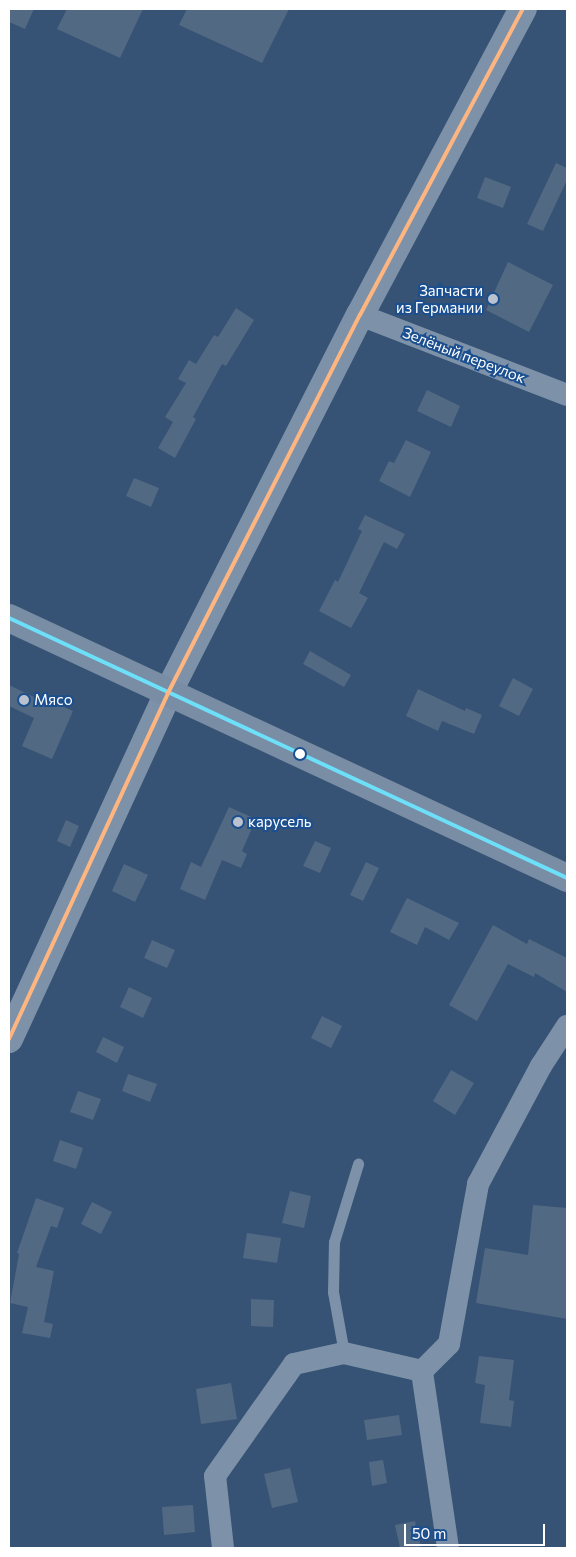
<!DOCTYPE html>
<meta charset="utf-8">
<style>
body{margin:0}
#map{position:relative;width:576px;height:1557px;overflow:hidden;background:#365274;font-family:Commissioner,sans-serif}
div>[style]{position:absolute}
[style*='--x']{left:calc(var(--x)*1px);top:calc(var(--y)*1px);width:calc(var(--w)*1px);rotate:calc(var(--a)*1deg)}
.building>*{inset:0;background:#526984}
.service>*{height:11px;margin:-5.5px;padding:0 5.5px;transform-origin:5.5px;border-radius:5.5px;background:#7d92a8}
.minor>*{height:22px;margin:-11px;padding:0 11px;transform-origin:11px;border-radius:11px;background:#7d92a8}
.tertiary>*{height:28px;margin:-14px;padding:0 14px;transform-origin:14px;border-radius:14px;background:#7d92a8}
.secondary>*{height:28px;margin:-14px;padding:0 14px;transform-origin:14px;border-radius:14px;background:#798da4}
.bus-1>*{height:4px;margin:-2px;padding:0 2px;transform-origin:2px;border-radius:2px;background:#6ddff8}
.bus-2>*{height:4px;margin:-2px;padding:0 2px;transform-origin:2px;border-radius:2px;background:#ffb580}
.dots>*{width:14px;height:14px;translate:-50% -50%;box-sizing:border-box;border:2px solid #1b4f8f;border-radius:50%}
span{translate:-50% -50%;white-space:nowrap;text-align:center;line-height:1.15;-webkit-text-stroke:4px #1b4f8f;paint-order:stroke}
.poi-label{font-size:15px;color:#fff}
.right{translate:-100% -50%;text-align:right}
.left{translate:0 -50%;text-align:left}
.street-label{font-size:15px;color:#fff}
.frame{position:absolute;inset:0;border:10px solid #fff;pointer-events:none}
.scale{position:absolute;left:404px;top:1524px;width:141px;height:22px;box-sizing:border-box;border:2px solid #fff;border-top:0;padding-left:6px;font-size:15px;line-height:18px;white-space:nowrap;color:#fff;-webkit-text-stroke:4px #1b4f8f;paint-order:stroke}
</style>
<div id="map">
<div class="building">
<div style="clip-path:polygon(9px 9px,34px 9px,25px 29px,9px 22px)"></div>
<div style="clip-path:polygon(67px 9px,143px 9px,120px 58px,57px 29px)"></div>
<div style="clip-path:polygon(187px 9px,289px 9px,262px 63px,179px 25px)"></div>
<div style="clip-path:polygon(556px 163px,567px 168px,567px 180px,543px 231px,527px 224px)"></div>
<div style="clip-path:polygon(485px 177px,511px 187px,503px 208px,477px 198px)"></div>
<div style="clip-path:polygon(508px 262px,553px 285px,529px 332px,486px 310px)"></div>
<div style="clip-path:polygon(236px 308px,254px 320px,226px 366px,222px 364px,193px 417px,196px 419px,175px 458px,158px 448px,173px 422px,165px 417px,186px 383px,178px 379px,189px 360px,196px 364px,214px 335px,218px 337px)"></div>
<div style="clip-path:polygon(427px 390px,460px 406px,451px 427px,417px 411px)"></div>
<div style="clip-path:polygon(406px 440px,431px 452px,410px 497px,379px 481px,389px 461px,394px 463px)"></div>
<div style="clip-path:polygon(134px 478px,159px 488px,151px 507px,126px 496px)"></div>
<div style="clip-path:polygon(365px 515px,405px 534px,397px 549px,384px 542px,359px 593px,368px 598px,351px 628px,319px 611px,335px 580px,338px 582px,362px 531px,358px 529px)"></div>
<div style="clip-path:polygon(310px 651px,351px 675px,344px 687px,303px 664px)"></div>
<div style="clip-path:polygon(513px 678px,533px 689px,519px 716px,499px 706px)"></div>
<div style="clip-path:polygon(9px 685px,42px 701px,43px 698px,73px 711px,52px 759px,22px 746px,34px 718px,9px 706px)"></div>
<div style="clip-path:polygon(418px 689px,465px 711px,466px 708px,482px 715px,474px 734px,442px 721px,438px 731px,406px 716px)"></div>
<div style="clip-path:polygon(229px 807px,256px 819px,242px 851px,247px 854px,241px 868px,222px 860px,205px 900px,180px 889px,191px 862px,201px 867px)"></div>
<div style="clip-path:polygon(66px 820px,79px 826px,70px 847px,57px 841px)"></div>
<div style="clip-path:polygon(315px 841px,331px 848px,320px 873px,303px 866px)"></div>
<div style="clip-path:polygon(366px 862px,379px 868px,363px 901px,350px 895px)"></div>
<div style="clip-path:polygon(124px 864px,148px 875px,135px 902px,112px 891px)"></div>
<div style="clip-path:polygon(407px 898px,459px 923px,449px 940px,425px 927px,417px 945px,390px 932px)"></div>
<div style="clip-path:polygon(493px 925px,527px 944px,529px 939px,567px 958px,567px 992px,535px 973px,534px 977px,508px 964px,477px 1021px,449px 1005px)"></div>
<div style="clip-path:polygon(152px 940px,175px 950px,167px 968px,144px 958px)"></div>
<div style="clip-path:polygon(129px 987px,152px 998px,143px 1018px,120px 1007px)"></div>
<div style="clip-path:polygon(322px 1016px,342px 1026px,331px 1048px,311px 1038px)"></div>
<div style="clip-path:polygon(103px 1037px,124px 1047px,117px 1063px,96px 1052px)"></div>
<div style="clip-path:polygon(451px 1070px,474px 1083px,455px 1115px,433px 1101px)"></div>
<div style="clip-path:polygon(128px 1074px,157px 1084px,150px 1102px,122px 1091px)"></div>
<div style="clip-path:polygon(78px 1091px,101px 1099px,93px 1120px,70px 1112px)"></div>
<div style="clip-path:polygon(60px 1140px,83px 1148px,76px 1169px,53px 1161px)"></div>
<div style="clip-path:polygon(290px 1191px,311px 1196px,304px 1228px,282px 1223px)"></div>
<div style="clip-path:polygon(36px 1198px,64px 1208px,57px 1228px,51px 1226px,36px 1267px,54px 1271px,44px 1322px,53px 1324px,50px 1338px,22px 1333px,28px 1307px,10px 1303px,19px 1254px,17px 1253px)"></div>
<div style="clip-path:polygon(92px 1202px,112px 1212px,101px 1234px,81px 1224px)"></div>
<div style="clip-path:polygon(533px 1205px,567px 1208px,567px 1319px,476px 1303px,485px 1248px,528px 1255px)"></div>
<div style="clip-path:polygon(247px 1233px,281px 1238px,277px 1263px,243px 1258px)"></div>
<div style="clip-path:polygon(251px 1299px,274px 1300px,273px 1327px,251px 1326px)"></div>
<div style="clip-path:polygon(479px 1356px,514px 1360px,509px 1400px,514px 1401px,511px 1427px,480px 1423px,485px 1385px,475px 1383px)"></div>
<div style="clip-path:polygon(231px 1383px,237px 1419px,201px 1424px,196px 1389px)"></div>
<div style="clip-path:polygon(399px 1415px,402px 1435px,367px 1440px,364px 1420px)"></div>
<div style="clip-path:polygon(383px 1460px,387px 1483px,372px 1486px,369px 1462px)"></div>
<div style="clip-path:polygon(290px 1468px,298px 1502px,272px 1508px,264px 1474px)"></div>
<div style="clip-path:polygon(193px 1505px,195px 1532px,164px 1535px,162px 1507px)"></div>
<div style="clip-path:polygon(415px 1521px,421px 1548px,400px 1548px,395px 1525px)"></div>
</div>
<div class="service">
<div style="--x:344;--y:1353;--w:62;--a:-100.2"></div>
<div style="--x:333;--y:1292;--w:50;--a:-88.9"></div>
<div style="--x:334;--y:1242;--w:82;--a:-72.9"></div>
</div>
<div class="minor">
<div style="--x:360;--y:315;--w:222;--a:21.1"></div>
<div style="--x:223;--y:1548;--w:72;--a:-96.3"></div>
<div style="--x:215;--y:1476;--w:137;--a:-54.8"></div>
<div style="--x:294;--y:1364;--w:51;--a:-12.4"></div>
<div style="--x:344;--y:1353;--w:80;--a:13"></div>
<div style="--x:448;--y:1548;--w:179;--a:-98.4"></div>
<div style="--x:422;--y:1371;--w:38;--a:-45"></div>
<div style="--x:449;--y:1344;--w:163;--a:-79.7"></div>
<div style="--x:478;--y:1184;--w:134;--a:-61.9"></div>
<div style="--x:541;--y:1066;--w:48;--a:-57"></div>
</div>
<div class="tertiary">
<div style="--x:9;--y:1039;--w:381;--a:-65.3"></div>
<div style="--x:168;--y:693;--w:424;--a:-63.1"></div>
<div style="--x:360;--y:315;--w:347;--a:-62"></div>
</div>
<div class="secondary">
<div style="--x:9;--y:618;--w:616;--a:24.98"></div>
</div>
<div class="bus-1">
<div style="--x:9;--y:618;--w:616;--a:24.98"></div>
</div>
<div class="bus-2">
<div style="--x:9;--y:1039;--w:381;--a:-65.3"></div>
<div style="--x:168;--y:693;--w:424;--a:-63.1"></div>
<div style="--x:360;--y:315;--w:347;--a:-62"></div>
</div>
<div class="dots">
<div style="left:493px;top:299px;background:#b9c2ce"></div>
<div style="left:24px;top:700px;background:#b9c2ce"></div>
<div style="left:300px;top:754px;background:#fff"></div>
<div style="left:238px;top:822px;background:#b9c2ce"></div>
</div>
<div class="poi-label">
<span class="right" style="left:483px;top:299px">Запчасти<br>из Германии</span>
<span class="left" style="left:34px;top:700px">Мясо</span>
<span class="left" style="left:248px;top:822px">карусель</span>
</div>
<div class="street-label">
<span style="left:464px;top:355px;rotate:21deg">Зелёный переулок</span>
</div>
<div class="frame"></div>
<div class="scale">50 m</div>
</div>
